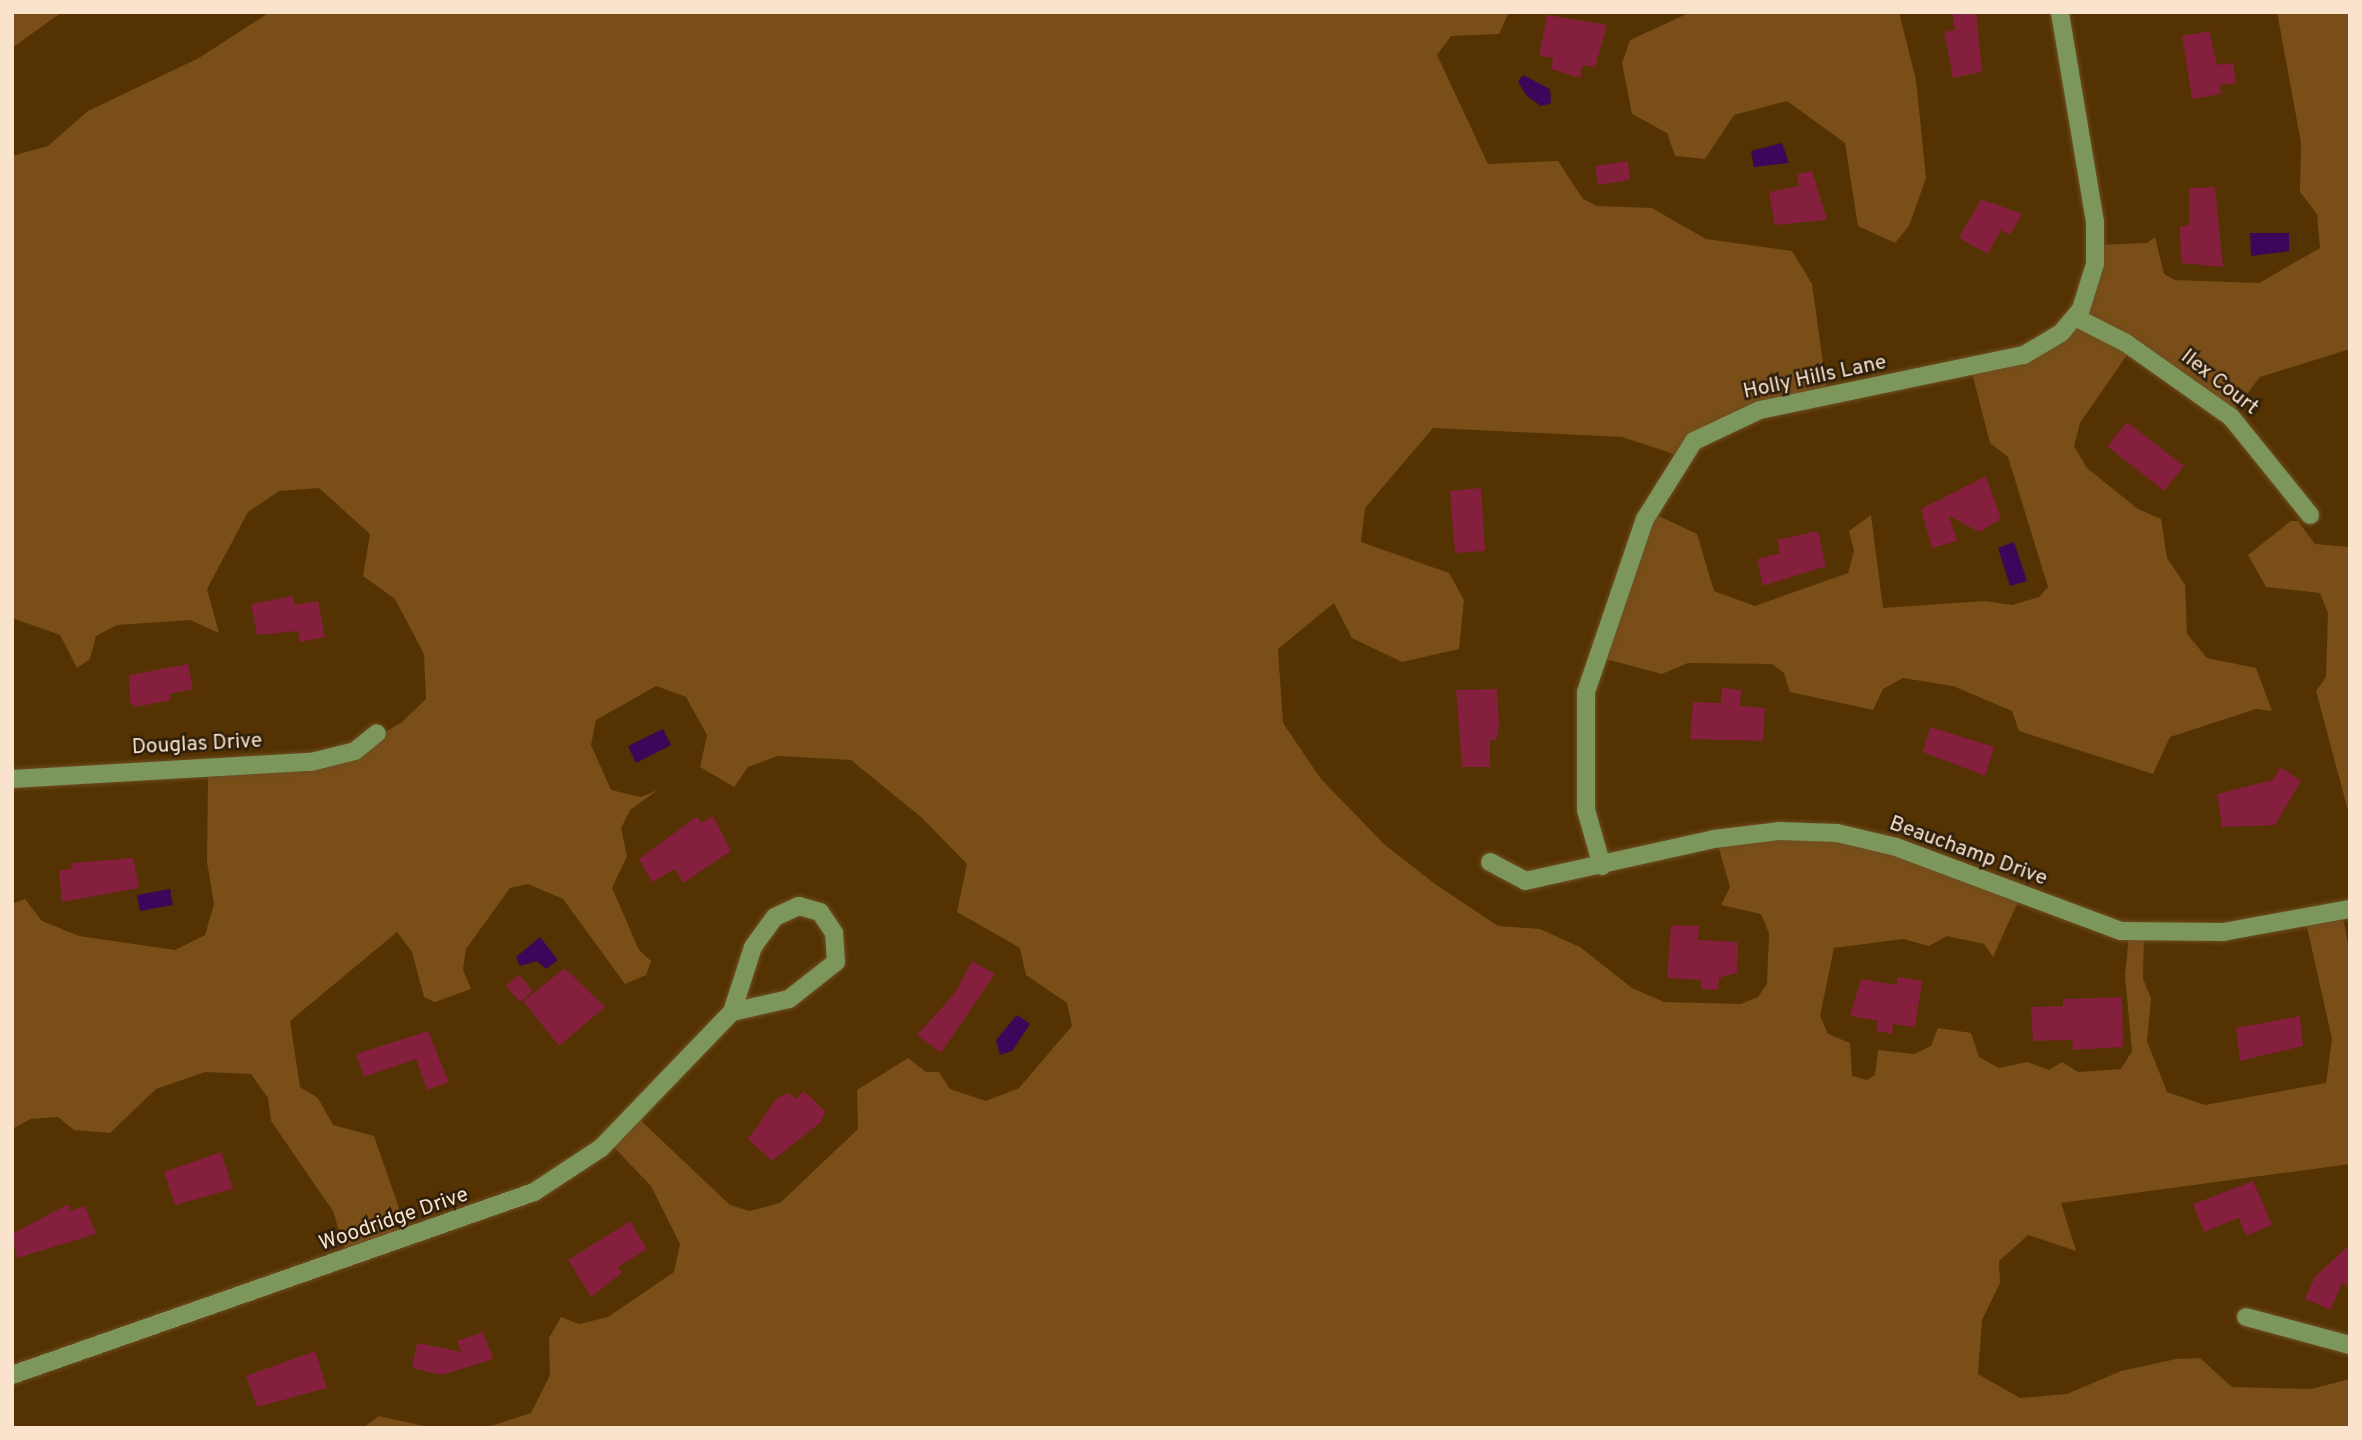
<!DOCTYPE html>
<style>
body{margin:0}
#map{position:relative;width:2362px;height:1440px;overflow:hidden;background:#543201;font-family:Overpass,sans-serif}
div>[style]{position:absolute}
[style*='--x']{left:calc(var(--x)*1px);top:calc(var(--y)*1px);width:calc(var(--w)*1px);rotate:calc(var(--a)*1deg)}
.green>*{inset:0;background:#794e18}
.water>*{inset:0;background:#3c065a}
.building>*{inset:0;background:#84203d}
.roads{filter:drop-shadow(0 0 2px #6e4e22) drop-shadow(0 0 2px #6e4e22)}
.minor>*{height:18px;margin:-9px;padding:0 9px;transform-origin:9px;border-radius:9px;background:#7c965c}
span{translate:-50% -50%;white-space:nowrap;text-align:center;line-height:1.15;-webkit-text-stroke:5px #2e1e0c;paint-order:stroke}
.street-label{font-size:21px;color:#f9e3cd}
.frame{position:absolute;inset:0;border:14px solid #f9e3cd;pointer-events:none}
</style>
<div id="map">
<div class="green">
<div style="clip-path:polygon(12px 12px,62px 12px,12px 48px)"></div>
<div style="clip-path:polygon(270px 12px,1509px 12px,1499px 34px,1451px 36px,1437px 55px,1488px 164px,1558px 161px,1583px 199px,1597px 206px,1652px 208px,1706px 239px,1792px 251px,1812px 284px,1827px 391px,1747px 412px,1677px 455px,1622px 437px,1433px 428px,1365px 508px,1361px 542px,1449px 573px,1464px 600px,1459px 649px,1402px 662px,1352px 638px,1334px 603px,1278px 649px,1283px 723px,1321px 779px,1384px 844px,1435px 884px,1498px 926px,1540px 929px,1580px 947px,1632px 988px,1664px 1002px,1741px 1004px,1758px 997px,1767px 984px,1769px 933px,1761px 914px,1721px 905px,1730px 887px,1718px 845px,1831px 830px,2022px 893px,1993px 957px,1984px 944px,1947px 936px,1929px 946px,1903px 939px,1834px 948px,1820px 1016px,1828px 1034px,1850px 1043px,1852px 1076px,1867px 1080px,1875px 1075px,1878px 1050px,1914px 1054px,1931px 1046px,1938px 1028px,1971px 1033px,1979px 1057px,1999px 1068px,2027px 1062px,2049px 1070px,2062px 1062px,2078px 1072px,2121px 1069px,2132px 1051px,2125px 976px,2129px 935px,2144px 932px,2143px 979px,2151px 998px,2147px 1041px,2167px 1092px,2205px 1105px,2326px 1083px,2332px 1039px,2305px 918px,2342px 911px,2350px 955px,2350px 1164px,2061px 1203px,2076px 1251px,2028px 1235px,1999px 1261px,2000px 1283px,1982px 1320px,1978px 1374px,2020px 1398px,2067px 1394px,2121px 1371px,2176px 1359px,2200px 1358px,2232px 1387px,2311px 1389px,2350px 1379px,2350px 1428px,485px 1428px,531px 1413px,550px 1375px,549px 1338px,561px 1317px,579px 1324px,608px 1317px,674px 1272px,680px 1244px,651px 1186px,607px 1140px,635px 1115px,730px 1205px,749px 1211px,780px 1203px,858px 1129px,857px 1090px,908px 1058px,926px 1072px,939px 1072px,950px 1089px,986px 1101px,1019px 1088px,1072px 1026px,1067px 1003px,1026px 975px,1020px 948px,957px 912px,967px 864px,921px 817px,851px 760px,778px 756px,748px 767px,734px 787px,700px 767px,707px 735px,686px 697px,656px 686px,596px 720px,591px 745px,611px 790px,641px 797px,658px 790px,630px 810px,621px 828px,627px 856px,612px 888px,639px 950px,651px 961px,646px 975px,625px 984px,563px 899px,528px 884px,510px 888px,466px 949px,463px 970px,471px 989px,435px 1002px,424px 997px,412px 952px,397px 932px,290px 1021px,300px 1087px,318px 1098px,333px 1125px,374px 1136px,408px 1234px,346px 1254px,333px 1211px,271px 1121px,268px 1098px,251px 1074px,205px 1072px,156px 1089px,110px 1133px,74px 1130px,58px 1117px,31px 1119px,12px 1129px,12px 904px,25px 899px,42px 921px,79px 936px,175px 950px,205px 935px,214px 904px,207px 862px,208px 775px,336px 762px,402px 722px,426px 699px,424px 654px,395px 599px,363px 576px,370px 534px,319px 488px,279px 491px,248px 512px,207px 589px,219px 633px,190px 620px,117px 625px,96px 636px,90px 659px,77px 668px,60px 635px,12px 618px,12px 156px,48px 146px,88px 111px,199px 58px)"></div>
<div style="clip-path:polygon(1691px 12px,1899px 12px,1916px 80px,1926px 178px,1909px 226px,1895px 243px,1858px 226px,1845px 143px,1787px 101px,1734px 115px,1705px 159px,1675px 156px,1667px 133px,1632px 114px,1622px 63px,1630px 40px)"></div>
<div style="clip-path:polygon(2277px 12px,2350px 12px,2350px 349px,2260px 377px,2229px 417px,2127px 355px,2080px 423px,2074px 446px,2087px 468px,2138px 509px,2161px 519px,2167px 558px,2185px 585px,2187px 634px,2207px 658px,2256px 668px,2272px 711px,2256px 709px,2170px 737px,2153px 774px,2019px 731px,2012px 711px,1953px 686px,1903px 678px,1883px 689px,1873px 710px,1790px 692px,1784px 673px,1772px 664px,1688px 663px,1662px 674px,1598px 657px,1650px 512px,1697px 534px,1714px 591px,1755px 606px,1848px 573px,1854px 551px,1849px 531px,1871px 515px,1883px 608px,1984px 601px,2012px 605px,2039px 597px,2048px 587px,2008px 457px,1990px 443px,1971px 369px,2019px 354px,2076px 315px,2096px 245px,2147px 243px,2155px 237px,2164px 274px,2175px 280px,2259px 283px,2320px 248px,2317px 214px,2300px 192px,2301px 143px)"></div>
<div style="clip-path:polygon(2291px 521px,2298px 521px,2315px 544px,2350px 547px,2350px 818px,2316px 691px,2326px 677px,2328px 613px,2320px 593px,2266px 587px,2248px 555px)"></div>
<div style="clip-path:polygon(379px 1416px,433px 1428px,363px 1428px)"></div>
</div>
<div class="water">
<div style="clip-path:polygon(1523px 75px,1550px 89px,1551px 103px,1541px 106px,1527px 96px,1518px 82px)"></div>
<div style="clip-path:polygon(1782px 143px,1789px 163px,1754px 167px,1751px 151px)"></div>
<div style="clip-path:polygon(2250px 233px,2289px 233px,2289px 251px,2251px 256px)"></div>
<div style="clip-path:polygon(2014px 542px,2027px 581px,2010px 586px,1998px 548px)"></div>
<div style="clip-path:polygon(663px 729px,671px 745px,636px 763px,628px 746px)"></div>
<div style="clip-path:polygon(170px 889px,173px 905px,140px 911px,137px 895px)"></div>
<div style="clip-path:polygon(540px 937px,558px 960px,546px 969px,537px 961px,520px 966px,516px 957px)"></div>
<div style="clip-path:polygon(1017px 1015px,1030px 1024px,1012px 1051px,1000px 1055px,996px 1040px)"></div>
</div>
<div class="building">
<div style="clip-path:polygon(1952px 12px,1976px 12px,1982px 72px,1953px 78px,1944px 32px,1955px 30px)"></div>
<div style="clip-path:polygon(1547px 15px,1607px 25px,1595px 67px,1583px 65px,1580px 78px,1551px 69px,1553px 58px,1539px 55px)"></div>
<div style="clip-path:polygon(2209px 31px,2217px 65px,2233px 63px,2236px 83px,2220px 85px,2221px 94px,2192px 99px,2182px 36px)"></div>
<div style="clip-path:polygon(1628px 161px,1630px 180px,1598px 185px,1595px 166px)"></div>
<div style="clip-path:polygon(1812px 171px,1827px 220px,1775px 225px,1769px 192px,1799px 186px,1797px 174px)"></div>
<div style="clip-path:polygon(2215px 187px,2223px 267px,2181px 263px,2180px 226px,2189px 225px,2189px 188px)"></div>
<div style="clip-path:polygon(1981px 199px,2022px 214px,2010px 235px,2001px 230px,1988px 254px,1959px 238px)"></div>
<div style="clip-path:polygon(2127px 422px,2184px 466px,2164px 491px,2107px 446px)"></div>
<div style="clip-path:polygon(1986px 476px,2001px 519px,1979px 532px,1949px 516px,1957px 541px,1932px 548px,1921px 509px)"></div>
<div style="clip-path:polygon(1481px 488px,1485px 551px,1455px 553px,1450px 491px)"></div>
<div style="clip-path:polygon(1818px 531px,1826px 566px,1763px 586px,1757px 559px,1780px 553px,1777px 540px)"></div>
<div style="clip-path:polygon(293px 596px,295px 605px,318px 601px,325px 637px,300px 642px,298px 631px,257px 635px,251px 604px)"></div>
<div style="clip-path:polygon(188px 664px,193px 689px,170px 694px,171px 700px,136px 707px,130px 702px,129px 675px)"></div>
<div style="clip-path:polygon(1722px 688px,1741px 690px,1740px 706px,1765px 708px,1763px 741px,1690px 739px,1693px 702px,1721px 703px)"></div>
<div style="clip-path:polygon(1497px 689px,1499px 726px,1496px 740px,1490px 740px,1490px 767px,1462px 767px,1456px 690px)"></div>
<div style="clip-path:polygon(1930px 727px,1994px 747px,1985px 776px,1923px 752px)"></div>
<div style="clip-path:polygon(2281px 767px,2301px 781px,2275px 825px,2222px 827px,2217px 794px,2272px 780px)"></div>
<div style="clip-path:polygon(697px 816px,701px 823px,713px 816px,731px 851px,683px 883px,675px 869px,652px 882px,639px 859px)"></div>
<div style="clip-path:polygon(133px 858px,139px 888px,62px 902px,59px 871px,72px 868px,71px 863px)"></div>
<div style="clip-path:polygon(1671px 925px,1699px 926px,1698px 940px,1738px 942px,1737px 973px,1719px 978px,1718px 990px,1701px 989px,1701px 980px,1667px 978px)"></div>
<div style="clip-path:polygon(972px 961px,995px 974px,941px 1053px,917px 1035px,955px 993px)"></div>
<div style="clip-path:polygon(565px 968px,605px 1007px,559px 1046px,523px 1001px)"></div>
<div style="clip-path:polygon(519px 975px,533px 991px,520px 1002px,506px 986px)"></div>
<div style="clip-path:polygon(1898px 977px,1922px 981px,1915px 1027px,1893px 1024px,1892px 1034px,1876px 1031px,1878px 1021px,1850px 1016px,1861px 979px,1897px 985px)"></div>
<div style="clip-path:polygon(2122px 997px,2123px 1047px,2073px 1050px,2072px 1040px,2033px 1041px,2031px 1007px,2063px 1006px,2063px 999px)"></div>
<div style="clip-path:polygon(2300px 1016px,2303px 1046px,2240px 1061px,2236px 1028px)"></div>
<div style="clip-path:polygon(428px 1031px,449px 1082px,427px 1090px,416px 1059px,364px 1077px,356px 1054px)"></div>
<div style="clip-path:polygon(804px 1091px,825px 1111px,821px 1122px,772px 1161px,748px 1139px,777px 1098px,789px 1093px,796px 1099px)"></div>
<div style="clip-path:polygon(221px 1152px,233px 1189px,175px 1205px,164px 1172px)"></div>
<div style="clip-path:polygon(2253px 1181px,2272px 1225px,2246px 1236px,2239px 1218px,2204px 1232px,2193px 1204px)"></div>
<div style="clip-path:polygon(68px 1204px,70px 1211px,85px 1206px,96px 1234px,17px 1258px,12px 1234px)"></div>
<div style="clip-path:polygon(630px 1221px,647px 1249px,618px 1267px,622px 1273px,591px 1297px,568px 1260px)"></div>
<div style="clip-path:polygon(2350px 1244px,2350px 1289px,2342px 1282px,2331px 1310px,2305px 1299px,2315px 1277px)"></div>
<div style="clip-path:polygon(483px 1332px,493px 1359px,442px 1375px,412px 1368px,417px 1343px,462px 1352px,457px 1341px)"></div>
<div style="clip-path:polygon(315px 1351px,327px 1388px,257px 1407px,246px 1376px)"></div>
</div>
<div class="roads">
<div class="minor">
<div style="--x:2075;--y:317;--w:57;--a:27"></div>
<div style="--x:2126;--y:343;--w:128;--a:35.2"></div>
<div style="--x:2231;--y:417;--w:126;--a:51.1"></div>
<div style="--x:12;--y:779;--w:299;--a:-3.3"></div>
<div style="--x:311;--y:762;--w:45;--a:-14"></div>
<div style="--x:355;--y:751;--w:28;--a:-39"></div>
<div style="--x:1490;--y:862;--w:40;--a:28"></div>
<div style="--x:1525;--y:881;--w:194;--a:-12.5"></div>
<div style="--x:1714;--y:839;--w:65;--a:-7"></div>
<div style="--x:1779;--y:831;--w:58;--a:2"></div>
<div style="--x:1837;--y:833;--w:61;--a:13.3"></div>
<div style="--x:1896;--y:847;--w:240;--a:20.5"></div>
<div style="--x:2121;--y:931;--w:102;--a:0.6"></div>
<div style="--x:2223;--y:932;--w:129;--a:-10.3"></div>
<div style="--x:1602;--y:866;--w:58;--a:-105.9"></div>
<div style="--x:1586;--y:810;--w:118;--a:-90"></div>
<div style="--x:1586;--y:692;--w:183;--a:-71.2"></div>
<div style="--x:1645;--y:519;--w:92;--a:-57.9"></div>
<div style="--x:1694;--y:441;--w:73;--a:-25.2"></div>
<div style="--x:1760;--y:410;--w:270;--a:-11.8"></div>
<div style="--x:2024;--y:355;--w:43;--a:-30.7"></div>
<div style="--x:2061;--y:333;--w:31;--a:-50"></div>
<div style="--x:2081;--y:309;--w:47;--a:-72.7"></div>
<div style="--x:2095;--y:264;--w:42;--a:-90"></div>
<div style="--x:2095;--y:222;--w:213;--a:-99.5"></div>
<div style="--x:799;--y:906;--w:22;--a:16"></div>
<div style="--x:820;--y:912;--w:25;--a:56"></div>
<div style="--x:834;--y:933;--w:29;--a:86"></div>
<div style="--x:836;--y:962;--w:60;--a:141.8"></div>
<div style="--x:789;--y:999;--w:58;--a:167.2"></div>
<div style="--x:732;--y:1012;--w:68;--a:-72.1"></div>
<div style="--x:753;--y:947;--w:37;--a:-54"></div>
<div style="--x:775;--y:917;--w:26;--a:-25"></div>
<div style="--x:2246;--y:1317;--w:108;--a:15.1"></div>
<div style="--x:12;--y:1375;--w:553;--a:-19.32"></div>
<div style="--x:534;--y:1192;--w:80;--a:-33.3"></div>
<div style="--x:601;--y:1148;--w:189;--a:-46.1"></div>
</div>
</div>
<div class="street-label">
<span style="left:1815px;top:378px;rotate:-12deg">Holly Hills Lane</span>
<span style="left:2219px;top:383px;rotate:38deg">Ilex Court</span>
<span style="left:197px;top:745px;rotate:-3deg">Douglas Drive</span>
<span style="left:1968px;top:852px;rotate:20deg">Beauchamp Drive</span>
<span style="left:394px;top:1220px;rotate:-19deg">Woodridge Drive</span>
</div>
<div class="frame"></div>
</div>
